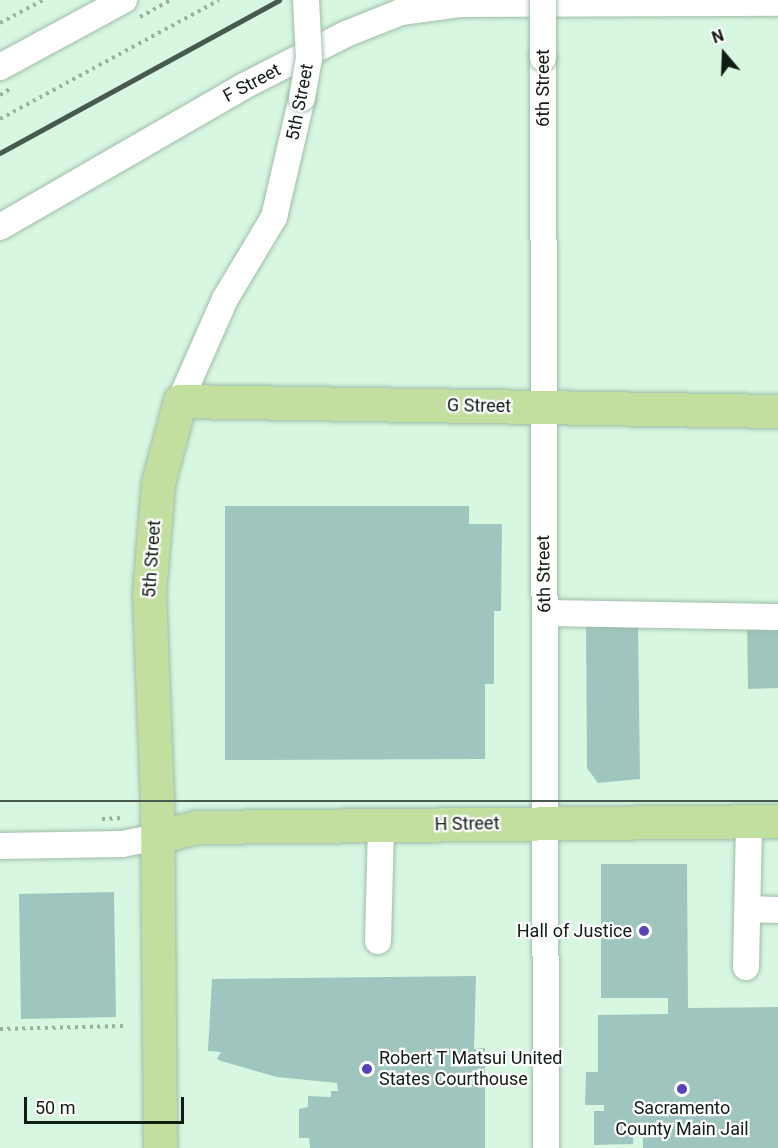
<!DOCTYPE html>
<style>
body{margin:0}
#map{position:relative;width:778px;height:1148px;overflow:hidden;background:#d7f7e1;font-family:Roboto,sans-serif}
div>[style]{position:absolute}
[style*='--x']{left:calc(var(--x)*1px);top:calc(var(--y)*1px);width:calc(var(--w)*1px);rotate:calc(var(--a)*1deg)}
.building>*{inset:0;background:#9ec6be}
.path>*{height:4px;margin-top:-2px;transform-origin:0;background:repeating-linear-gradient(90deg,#98b2a0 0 3px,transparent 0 7.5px)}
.roads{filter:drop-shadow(0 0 2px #9fbda8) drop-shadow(0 0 2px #9fbda8)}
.minor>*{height:26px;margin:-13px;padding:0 13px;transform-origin:13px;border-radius:13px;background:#fff}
.major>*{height:33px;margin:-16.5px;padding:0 16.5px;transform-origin:16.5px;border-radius:16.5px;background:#c3dfa0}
.tram>*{height:1.5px;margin:-0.75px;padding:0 0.75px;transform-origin:0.75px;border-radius:0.75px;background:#48594e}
.rail>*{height:4.5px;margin:-2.25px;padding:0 2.25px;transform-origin:2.25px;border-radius:2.25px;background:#48594e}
.bridges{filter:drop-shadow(0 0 2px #9fbda8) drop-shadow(0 0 2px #9fbda8)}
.minor-bridge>*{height:26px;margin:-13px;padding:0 13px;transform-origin:13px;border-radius:13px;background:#fff}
.dots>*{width:16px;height:16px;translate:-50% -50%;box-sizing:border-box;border:3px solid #fff;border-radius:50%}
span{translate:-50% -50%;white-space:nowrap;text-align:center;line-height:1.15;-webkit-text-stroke:4.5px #fff;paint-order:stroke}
.street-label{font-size:18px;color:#111c15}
.poi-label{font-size:18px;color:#111c15}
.right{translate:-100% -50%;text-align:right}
.left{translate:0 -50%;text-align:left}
.north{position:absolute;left:694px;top:24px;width:60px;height:60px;-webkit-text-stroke:4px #fff;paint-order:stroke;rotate:341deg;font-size:16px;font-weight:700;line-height:24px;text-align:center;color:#111c15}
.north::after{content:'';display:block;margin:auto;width:21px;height:27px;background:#111c15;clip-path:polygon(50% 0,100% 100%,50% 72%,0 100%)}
.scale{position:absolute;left:24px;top:1097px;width:160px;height:27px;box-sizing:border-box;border:3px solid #111c15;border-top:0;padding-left:8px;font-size:18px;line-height:21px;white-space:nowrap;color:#111c15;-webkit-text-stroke:4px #fff;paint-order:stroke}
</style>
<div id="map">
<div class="building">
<div style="clip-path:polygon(225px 506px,469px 506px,469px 524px,502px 524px,501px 611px,494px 611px,494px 684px,485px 684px,485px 759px,225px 760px)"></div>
<div style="clip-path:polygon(747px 621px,778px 621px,778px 688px,748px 689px)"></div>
<div style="clip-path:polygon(586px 623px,638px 624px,640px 779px,598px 783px,587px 768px)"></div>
<div style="clip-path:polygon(601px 864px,687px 864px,688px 1008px,778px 1007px,778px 1148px,643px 1148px,643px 1123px,634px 1123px,633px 1144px,594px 1145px,594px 1111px,604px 1111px,604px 1105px,585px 1105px,586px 1072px,598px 1072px,598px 1015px,668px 1014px,668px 998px,601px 998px)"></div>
<div style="clip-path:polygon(114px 892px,116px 1017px,21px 1019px,19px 894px)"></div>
<div style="clip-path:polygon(476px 976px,474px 1049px,485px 1048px,485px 1148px,310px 1148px,309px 1138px,299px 1138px,299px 1109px,308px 1107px,308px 1096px,331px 1097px,331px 1091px,338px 1091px,337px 1083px,277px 1077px,221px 1061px,217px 1059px,221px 1052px,208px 1051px,212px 979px)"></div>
</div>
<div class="path">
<div style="--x:140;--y:17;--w:35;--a:-29"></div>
<div style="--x:0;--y:23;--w:49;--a:-28.1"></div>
<div style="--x:0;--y:95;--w:12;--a:-31"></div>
<div style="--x:0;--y:119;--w:249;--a:-28.5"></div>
<div style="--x:102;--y:819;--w:21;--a:-3"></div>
<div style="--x:0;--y:1029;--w:124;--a:-1.4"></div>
</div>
<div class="roads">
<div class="minor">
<div style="--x:543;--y:58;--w:1090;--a:89.84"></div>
<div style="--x:0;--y:67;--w:141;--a:-28.4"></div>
<div style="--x:0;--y:227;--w:280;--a:-30"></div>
<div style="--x:242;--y:87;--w:117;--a:-27"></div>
<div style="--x:346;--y:34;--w:59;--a:-21.8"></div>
<div style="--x:401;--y:12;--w:61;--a:-7.6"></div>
<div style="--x:461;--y:4;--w:317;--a:-0.2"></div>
<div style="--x:180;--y:401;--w:111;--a:-66.2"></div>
<div style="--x:225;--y:299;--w:96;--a:-59.1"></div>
<div style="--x:274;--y:217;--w:122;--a:-76.8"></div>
<div style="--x:545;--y:613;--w:233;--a:1"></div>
<div style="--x:0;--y:846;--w:122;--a:-0.9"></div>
<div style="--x:122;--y:844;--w:36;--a:-11"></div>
<div style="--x:748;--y:909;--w:30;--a:2"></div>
<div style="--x:378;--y:941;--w:116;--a:-88.5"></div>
<div style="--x:746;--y:967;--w:146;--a:-88.8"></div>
</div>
<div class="major">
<div style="--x:157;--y:837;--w:41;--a:-14"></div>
<div style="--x:197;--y:827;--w:581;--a:-0.59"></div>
<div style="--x:160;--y:1148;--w:347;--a:-90.5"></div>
<div style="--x:157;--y:801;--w:208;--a:-92.2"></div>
<div style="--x:149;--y:593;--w:110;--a:-85.3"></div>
<div style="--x:158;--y:483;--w:85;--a:-75"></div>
<div style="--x:180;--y:401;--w:598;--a:0.96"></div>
</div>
</div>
<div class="tram">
<div style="--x:0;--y:801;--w:778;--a:0"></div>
</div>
<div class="rail">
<div style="--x:0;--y:153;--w:318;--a:-28.7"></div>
</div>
<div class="bridges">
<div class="minor-bridge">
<div style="--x:543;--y:0;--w:58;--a:90"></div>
<div style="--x:302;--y:98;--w:40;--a:-80"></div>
<div style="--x:309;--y:59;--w:59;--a:-92.9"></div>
</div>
</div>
<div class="dots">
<div style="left:644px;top:931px;background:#5943bb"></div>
<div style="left:367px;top:1069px;background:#5943bb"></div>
<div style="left:682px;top:1089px;background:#5943bb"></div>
</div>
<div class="street-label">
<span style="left:252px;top:83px;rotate:-28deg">F Street</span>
<span style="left:543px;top:88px;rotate:-90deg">6th Street</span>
<span style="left:300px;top:102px;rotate:-79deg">5th Street</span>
<span style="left:479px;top:406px;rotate:1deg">G Street</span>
<span style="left:152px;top:559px;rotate:-86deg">5th Street</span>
<span style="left:544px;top:574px;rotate:-91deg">6th Street</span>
<span style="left:467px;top:824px;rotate:-1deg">H Street</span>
</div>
<div class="poi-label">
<span class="right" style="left:632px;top:931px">Hall of Justice</span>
<span class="left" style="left:379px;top:1069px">Robert T Matsui United<br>States Courthouse</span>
<span style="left:682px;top:1119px">Sacramento<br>County Main Jail</span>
</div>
<div class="north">N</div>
<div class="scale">50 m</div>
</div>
